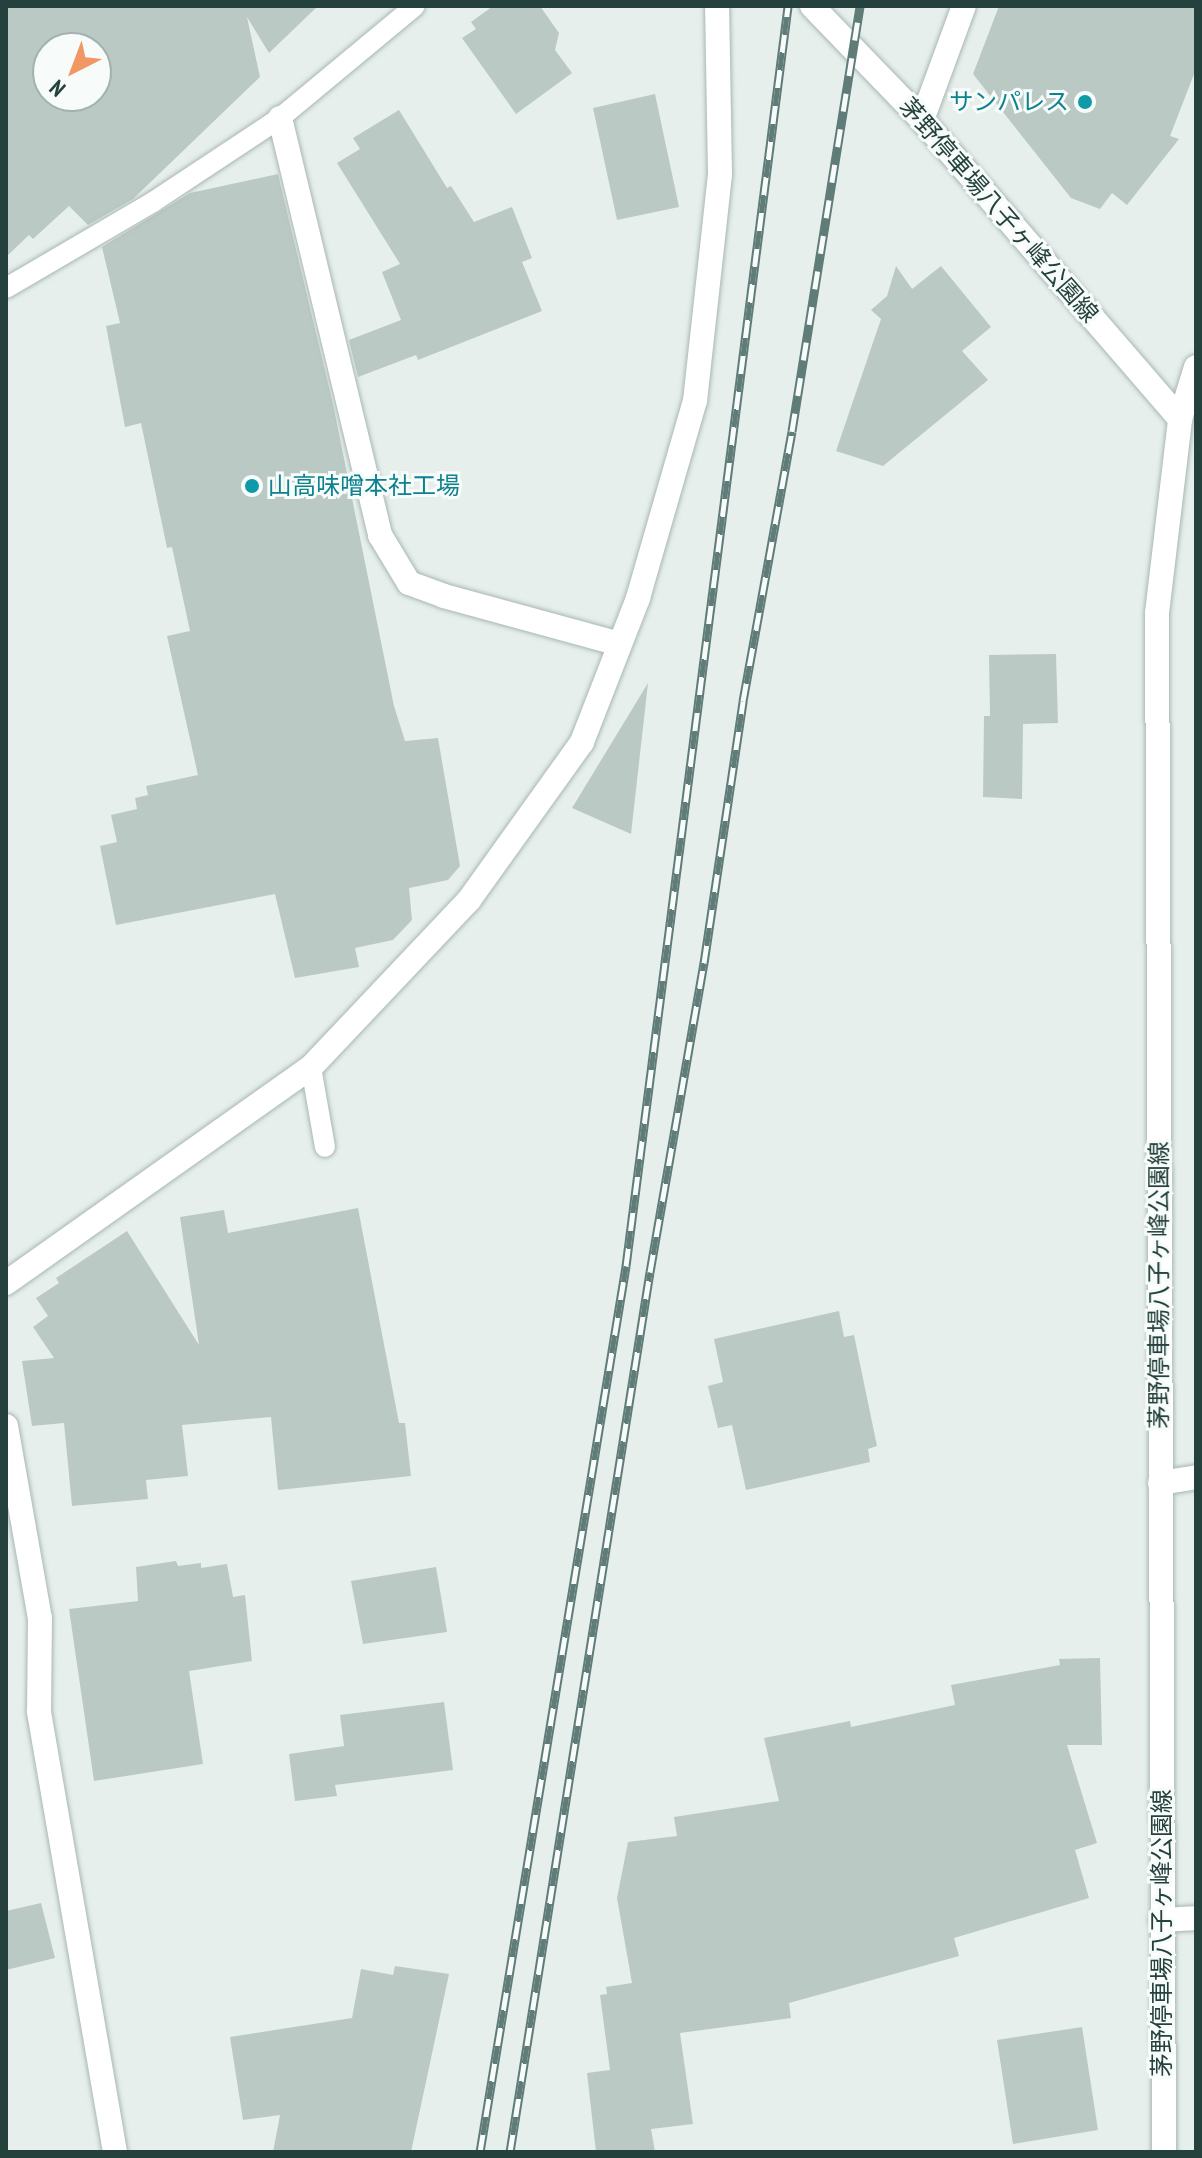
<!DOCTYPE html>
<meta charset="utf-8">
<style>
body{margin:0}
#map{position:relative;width:1202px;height:2158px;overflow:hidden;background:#e6efec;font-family:"PT Sans Narrow","Noto Sans JP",sans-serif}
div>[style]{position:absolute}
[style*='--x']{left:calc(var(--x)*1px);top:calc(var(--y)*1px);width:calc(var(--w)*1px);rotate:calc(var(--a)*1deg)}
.building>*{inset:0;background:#bbc9c5}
.roads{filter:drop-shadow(0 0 2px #a8b7b4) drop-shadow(0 0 2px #a8b7b4)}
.service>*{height:20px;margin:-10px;padding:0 10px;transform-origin:10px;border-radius:10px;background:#fff}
.minor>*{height:24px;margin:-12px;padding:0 12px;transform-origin:12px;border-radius:12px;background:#fff}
.secondary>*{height:24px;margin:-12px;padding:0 12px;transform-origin:12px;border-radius:12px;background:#fff}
.rail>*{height:9px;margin-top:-4.5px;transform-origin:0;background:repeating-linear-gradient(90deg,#f7fbf9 0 18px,#607c78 0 36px);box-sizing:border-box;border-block:2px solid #607c78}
.dots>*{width:22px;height:22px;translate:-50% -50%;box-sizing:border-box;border:4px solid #f7fbf9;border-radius:50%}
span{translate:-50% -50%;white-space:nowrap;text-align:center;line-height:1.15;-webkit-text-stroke:6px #f7fbf9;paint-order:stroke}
.culture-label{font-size:24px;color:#0d838f}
.right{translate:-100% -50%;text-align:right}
.left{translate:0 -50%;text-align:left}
.street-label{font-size:24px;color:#25413d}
.frame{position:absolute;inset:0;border:8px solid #25413d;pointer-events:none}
.north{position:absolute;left:32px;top:32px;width:80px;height:80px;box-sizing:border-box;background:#f7fbf9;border:2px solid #a3b1ae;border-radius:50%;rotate:222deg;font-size:22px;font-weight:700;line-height:32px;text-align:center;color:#25413d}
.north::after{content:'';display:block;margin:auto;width:28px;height:36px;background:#f09763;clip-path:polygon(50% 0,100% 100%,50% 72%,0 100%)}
</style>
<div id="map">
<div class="building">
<div style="clip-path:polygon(evenodd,6px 6px,318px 6px,269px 53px,247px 17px,260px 77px,133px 199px,88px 225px,69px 206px,33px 239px,29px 235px,6px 257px,6px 6px,48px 48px,96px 48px,96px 96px,48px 96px,48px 48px)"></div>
<div style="clip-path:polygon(493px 6px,540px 6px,559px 33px,555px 50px,572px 73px,516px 114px,462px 38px,476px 29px,471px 22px)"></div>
<div style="clip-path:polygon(999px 6px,1196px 6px,1196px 69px,1170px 136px,1179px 139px,1127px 205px,1112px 193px,1100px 209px,1071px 198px,973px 74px)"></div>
<div style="clip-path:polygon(655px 94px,679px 207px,617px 220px,593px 108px)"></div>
<div style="clip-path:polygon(399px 110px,447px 188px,451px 186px,474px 222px,512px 207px,532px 258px,522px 262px,542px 311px,418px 360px,416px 355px,358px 377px,349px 340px,401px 320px,382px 272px,400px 264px,337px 163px,360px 149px,353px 138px)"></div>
<div style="clip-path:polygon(278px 174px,333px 404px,394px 706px,405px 741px,438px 738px,460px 866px,448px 880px,409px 888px,412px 920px,393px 940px,355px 948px,359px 967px,295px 978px,275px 894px,116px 925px,100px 846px,117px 842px,111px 815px,137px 809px,135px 798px,148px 795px,146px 786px,198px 775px,167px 636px,190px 631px,172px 547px,167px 548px,141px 423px,125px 427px,106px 326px,120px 323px,102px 247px,190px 193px)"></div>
<div style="clip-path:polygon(896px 266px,912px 289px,941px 266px,991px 327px,962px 351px,988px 380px,883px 466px,836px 451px,881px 319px,871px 310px,887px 296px)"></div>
<div style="clip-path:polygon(1056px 654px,1058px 723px,1023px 724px,1022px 799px,983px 797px,984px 716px,990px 716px,989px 655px)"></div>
<div style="clip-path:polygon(648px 683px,631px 834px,572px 808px)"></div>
<div style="clip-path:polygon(358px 1208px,399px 1423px,405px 1423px,411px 1476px,278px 1490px,271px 1417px,182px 1425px,188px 1476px,146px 1480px,148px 1499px,72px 1506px,64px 1423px,32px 1426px,22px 1361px,54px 1358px,33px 1327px,48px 1316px,36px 1298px,59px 1283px,56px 1278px,127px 1231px,199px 1345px,180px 1217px,224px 1210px,228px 1233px)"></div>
<div style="clip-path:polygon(839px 1311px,844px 1337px,854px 1335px,877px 1446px,868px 1449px,870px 1462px,746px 1490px,732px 1425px,718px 1428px,708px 1386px,723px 1382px,714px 1339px)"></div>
<div style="clip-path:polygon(176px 1561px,178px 1566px,201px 1563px,201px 1568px,227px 1564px,233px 1597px,245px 1595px,252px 1661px,189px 1671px,203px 1764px,94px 1781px,69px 1609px,138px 1601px,136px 1567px)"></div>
<div style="clip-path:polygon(436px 1567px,447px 1632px,363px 1644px,351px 1581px)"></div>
<div style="clip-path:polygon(1100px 1658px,1102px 1745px,1067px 1745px,1097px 1843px,1075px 1850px,1089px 1898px,954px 1938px,959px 1956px,789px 2003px,791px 2018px,680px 2033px,693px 2124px,651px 2129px,655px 2152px,596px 2152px,587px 2073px,610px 2070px,600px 1995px,607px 1994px,606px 1987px,632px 1983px,617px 1898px,628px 1842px,677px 1836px,674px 1817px,779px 1801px,764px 1738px,850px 1721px,851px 1727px,955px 1705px,951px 1685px,1060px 1665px,1059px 1659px)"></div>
<div style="clip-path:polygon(444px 1702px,453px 1770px,335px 1785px,337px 1796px,295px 1801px,289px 1754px,344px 1746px,340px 1715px)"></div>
<div style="clip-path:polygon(41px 1903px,55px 1958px,6px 1970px,6px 1911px)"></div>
<div style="clip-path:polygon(395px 1966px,449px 1974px,411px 2152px,273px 2152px,280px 2115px,243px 2120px,230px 2037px,352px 2018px,361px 1969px,393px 1975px)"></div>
<div style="clip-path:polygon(1082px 2027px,1098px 2130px,1013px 2144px,997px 2040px)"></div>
</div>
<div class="roads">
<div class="service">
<div style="--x:6;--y:288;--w:170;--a:-30.3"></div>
<div style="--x:153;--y:202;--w:152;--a:-33.5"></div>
<div style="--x:280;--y:118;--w:175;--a:-39.7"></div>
<div style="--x:311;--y:1067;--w:81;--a:80.1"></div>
</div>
<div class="minor">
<div style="--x:280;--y:118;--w:429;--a:76.5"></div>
<div style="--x:380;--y:535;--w:56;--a:58.9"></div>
<div style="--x:409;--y:583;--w:37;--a:20"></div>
<div style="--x:444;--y:596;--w:182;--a:15.3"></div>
<div style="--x:922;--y:120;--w:121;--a:-69.8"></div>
<div style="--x:6;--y:1283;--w:374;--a:-35.3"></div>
<div style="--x:311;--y:1067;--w:230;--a:-46.6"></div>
<div style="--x:469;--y:900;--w:194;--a:-54.4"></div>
<div style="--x:582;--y:742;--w:155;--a:-68.7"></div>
<div style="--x:638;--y:598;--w:205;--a:-73.9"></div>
<div style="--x:695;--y:401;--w:228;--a:-83.7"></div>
<div style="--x:720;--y:174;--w:168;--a:-91"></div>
<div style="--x:6;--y:1426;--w:195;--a:80"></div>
<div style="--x:40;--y:1618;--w:94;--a:90.6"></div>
<div style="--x:39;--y:1712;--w:447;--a:80.2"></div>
<div style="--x:1160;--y:1483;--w:36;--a:-9"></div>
<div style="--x:1161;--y:1920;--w:35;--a:-3"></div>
</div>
<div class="secondary">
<div style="--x:812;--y:6;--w:158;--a:46"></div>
<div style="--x:922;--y:120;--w:395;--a:49.2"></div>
<div style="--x:1164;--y:2152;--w:1539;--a:-90.26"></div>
<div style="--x:1157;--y:613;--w:195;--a:-83.2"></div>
<div style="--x:1180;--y:419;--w:54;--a:-72.9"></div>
</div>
</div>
<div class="rail">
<div style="--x:480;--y:2152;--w:898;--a:-80.64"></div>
<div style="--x:626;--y:1266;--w:1270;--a:-82.67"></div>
<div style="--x:510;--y:2152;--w:891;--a:-80.96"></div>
<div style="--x:650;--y:1272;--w:314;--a:-80.1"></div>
<div style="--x:704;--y:963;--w:265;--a:-81.5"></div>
<div style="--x:743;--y:701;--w:274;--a:-79.7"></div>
<div style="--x:792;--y:431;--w:430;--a:-80.9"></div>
</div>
<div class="dots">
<div style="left:1085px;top:102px;background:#0f9aa8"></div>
<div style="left:252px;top:486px;background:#0f9aa8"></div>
</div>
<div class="culture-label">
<span class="right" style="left:1069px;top:102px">サンパレス</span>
<span class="left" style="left:268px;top:486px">山高味噌本社工場</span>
</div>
<div class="street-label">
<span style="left:999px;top:210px;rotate:49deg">茅野停車場八子ヶ峰公園線</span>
<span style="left:1159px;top:1285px;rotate:-90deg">茅野停車場八子ヶ峰公園線</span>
<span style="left:1162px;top:1933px;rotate:-90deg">茅野停車場八子ヶ峰公園線</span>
</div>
<div class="frame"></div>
<div class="north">N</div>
</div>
